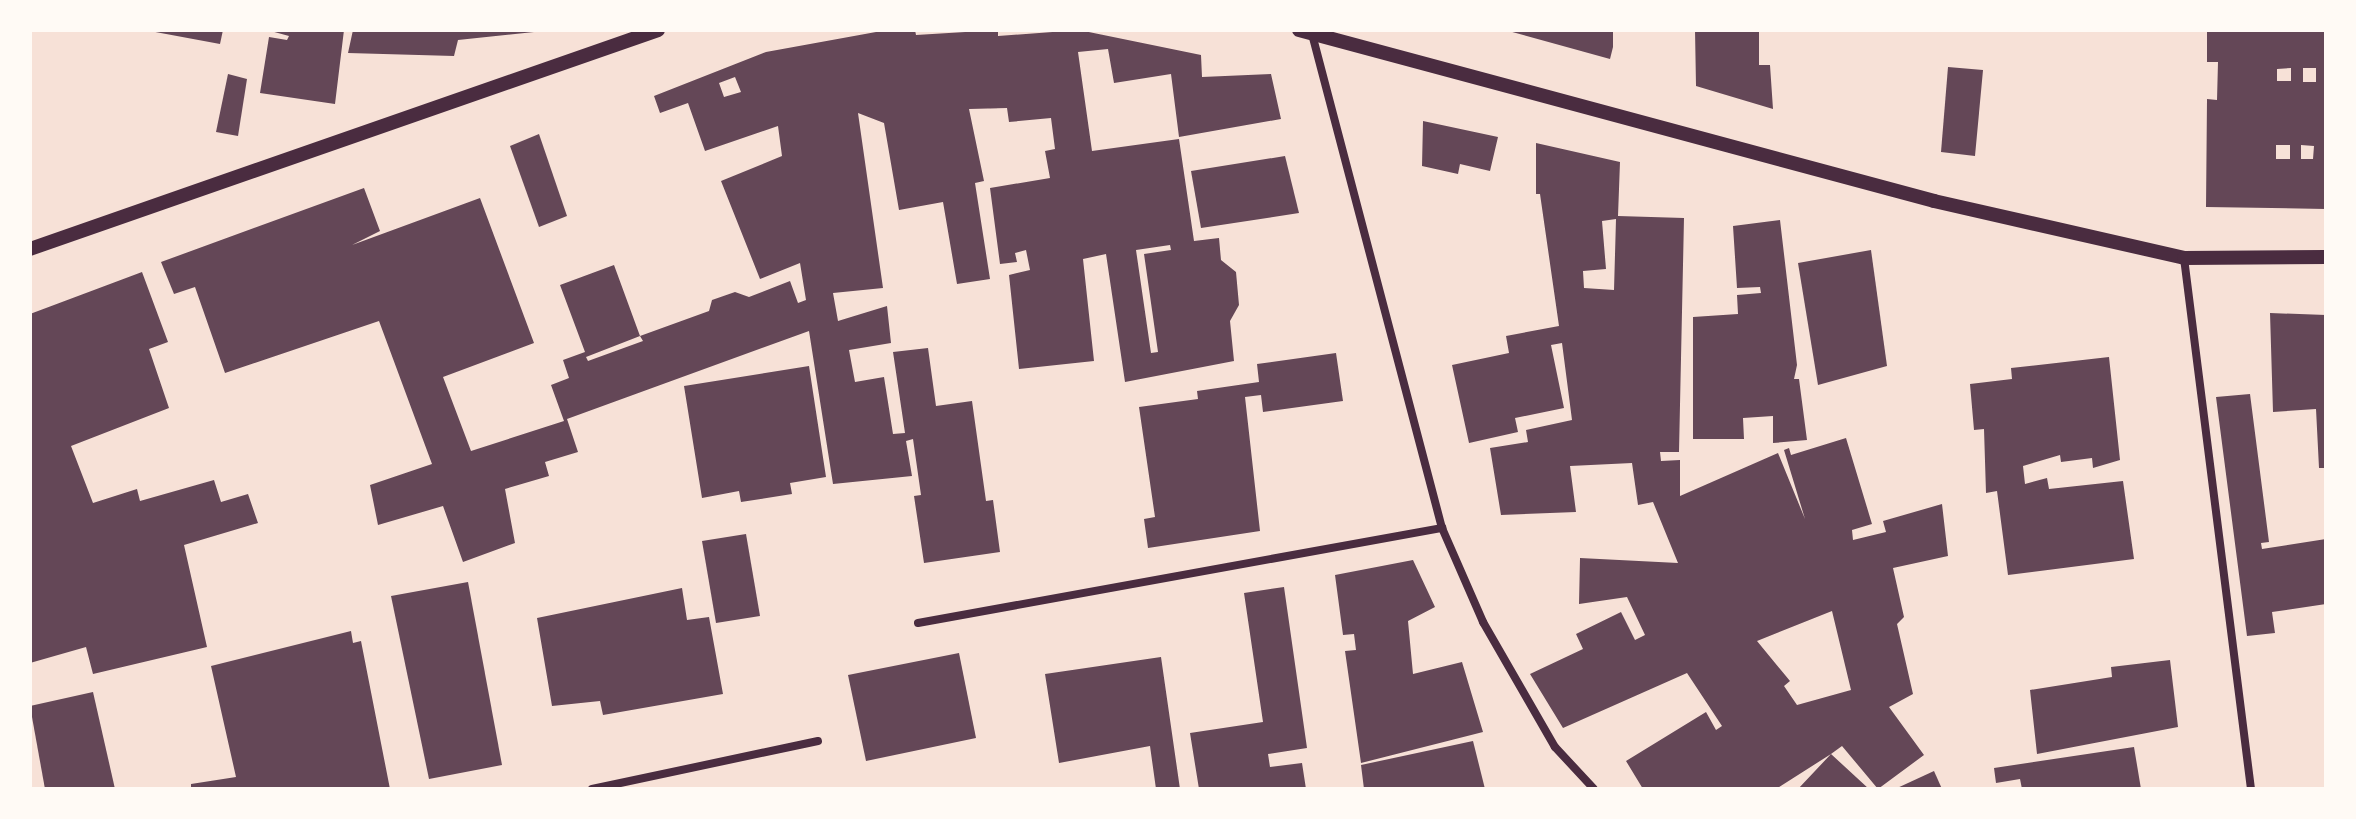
<!DOCTYPE html>
<style>
body{margin:0}
#map{position:relative;width:2356px;height:819px;overflow:hidden;background:#f7e1d7;font-family:Ubuntu,sans-serif}
div>[style]{position:absolute}
[style*='--x']{left:calc(var(--x)*1px);top:calc(var(--y)*1px);width:calc(var(--w)*1px);rotate:calc(var(--a)*1deg)}
.building>*{inset:0;background:#644757}
.minor>*{height:8px;margin:-4px;padding:0 4px;transform-origin:4px;border-radius:4px;background:#4a2c40}
.tertiary>*{height:14px;margin:-7px;padding:0 7px;transform-origin:7px;border-radius:7px;background:#4a2c40}
span{translate:-50% -50%;white-space:nowrap;text-align:center;line-height:1.15;-webkit-text-stroke:6px #fffaf5;paint-order:stroke}
.frame{position:absolute;inset:0;border:32px solid #fffaf5;pointer-events:none}
</style>
<div id="map">
<div class="building">
<div style="clip-path:polygon(173px 30px,223px 30px,220px 44px,150px 31px)"></div>
<div style="clip-path:polygon(267px 30px,344px 30px,335px 104px,260px 93px,269px 37px,287px 40px,289px 36px)"></div>
<div style="clip-path:polygon(353px 30px,534px 30px,534px 32px,458px 40px,454px 56px,348px 53px)"></div>
<div style="clip-path:polygon(evenodd,887px 30px,915px 30px,916px 35px,998px 30px,998px 36px,1079px 30px,1201px 55px,1202px 77px,1271px 74px,1281px 119px,1179px 137px,1171px 74px,1114px 83px,1108px 49px,1078px 52px,1092px 151px,1179px 139px,1194px 241px,1219px 238px,1221px 260px,1236px 272px,1239px 305px,1230px 321px,1234px 361px,1125px 382px,1106px 254px,1083px 259px,1094px 361px,1019px 369px,1009px 275px,1030px 270px,1026px 250px,1015px 253px,1017px 262px,1000px 264px,990px 188px,1050px 178px,1045px 151px,1055px 149px,1051px 118px,1009px 122px,1007px 108px,969px 109px,984px 181px,975px 183px,990px 279px,957px 284px,943px 202px,899px 210px,884px 123px,858px 113px,883px 288px,833px 293px,838px 321px,887px 306px,891px 343px,849px 350px,855px 382px,884px 377px,893px 434px,905px 433px,893px 352px,928px 348px,936px 406px,972px 401px,986px 501px,993px 500px,1000px 552px,924px 563px,914px 496px,921px 495px,913px 439px,906px 441px,912px 476px,833px 484px,809px 331px,567px 419px,578px 452px,545px 462px,549px 476px,505px 489px,515px 543px,463px 562px,443px 506px,378px 525px,370px 485px,432px 464px,379px 321px,225px 373px,195px 287px,174px 294px,161px 262px,364px 188px,380px 231px,352px 245px,480px 198px,534px 343px,443px 377px,471px 451px,564px 421px,551px 385px,569px 378px,563px 360px,585px 352px,560px 285px,614px 265px,640px 336px,709px 311px,712px 300px,735px 292px,749px 297px,790px 281px,798px 303px,806px 300px,800px 263px,760px 279px,721px 181px,782px 156px,778px 126px,705px 151px,688px 103px,660px 113px,654px 96px,766px 52px,887px 30px,735px 77px,741px 92px,724px 97px,719px 83px,735px 77px,887px 30px,1170px 245px,1171px 250px,1144px 254px,1158px 352px,1151px 353px,1136px 250px,1170px 245px,887px 30px,640px 336px,643px 341px,588px 361px,586px 357px,640px 336px)"></div>
<div style="clip-path:polygon(1505px 30px,1613px 30px,1613px 47px,1610px 59px)"></div>
<div style="clip-path:polygon(1695px 30px,1759px 30px,1759px 65px,1770px 65px,1773px 109px,1696px 86px)"></div>
<div style="clip-path:polygon(evenodd,2207px 30px,2326px 30px,2326px 209px,2206px 207px,2207px 99px,2217px 100px,2218px 62px,2207px 62px,2207px 30px,2291px 68px,2291px 81px,2277px 81px,2277px 69px,2291px 68px,2207px 30px,2303px 68px,2316px 68px,2316px 82px,2303px 82px,2303px 68px,2207px 30px,2276px 145px,2290px 145px,2290px 159px,2276px 159px,2276px 145px,2207px 30px,2301px 145px,2314px 146px,2313px 159px,2301px 159px,2301px 145px)"></div>
<div style="clip-path:polygon(1948px 67px,1983px 70px,1975px 156px,1941px 152px)"></div>
<div style="clip-path:polygon(228px 74px,247px 79px,238px 136px,216px 132px)"></div>
<div style="clip-path:polygon(1423px 121px,1498px 137px,1490px 171px,1460px 164px,1458px 174px,1422px 166px)"></div>
<div style="clip-path:polygon(539px 134px,567px 216px,539px 227px,510px 146px)"></div>
<div style="clip-path:polygon(evenodd,1536px 143px,1620px 162px,1618px 216px,1684px 218px,1679px 452px,1660px 452px,1661px 461px,1680px 460px,1680px 496px,1778px 453px,1805px 519px,1784px 450px,1789px 448px,1791px 455px,1846px 438px,1872px 524px,1852px 530px,1853px 540px,1886px 532px,1883px 521px,1942px 504px,1948px 556px,1893px 568px,1904px 617px,1897px 624px,1913px 694px,1889px 707px,1924px 755px,1878px 789px,1842px 746px,1831px 754px,1869px 789px,1798px 789px,1831px 754px,1776px 789px,1643px 789px,1626px 761px,1706px 712px,1716px 730px,1722px 726px,1687px 673px,1563px 728px,1530px 674px,1583px 649px,1576px 634px,1621px 612px,1635px 640px,1645px 635px,1627px 597px,1579px 604px,1580px 558px,1678px 563px,1653px 502px,1638px 505px,1632px 463px,1570px 466px,1576px 512px,1501px 515px,1490px 448px,1528px 442px,1526px 430px,1572px 420px,1562px 343px,1551px 345px,1564px 408px,1515px 418px,1518px 432px,1469px 443px,1452px 365px,1509px 353px,1506px 336px,1559px 326px,1540px 194px,1536px 194px,1536px 143px,1616px 219px,1614px 290px,1584px 288px,1583px 271px,1606px 269px,1602px 221px,1616px 219px,1536px 143px,1832px 611px,1851px 690px,1797px 705px,1784px 686px,1790px 681px,1757px 641px,1832px 611px)"></div>
<div style="clip-path:polygon(1285px 156px,1299px 213px,1201px 228px,1191px 171px)"></div>
<div style="clip-path:polygon(1780px 220px,1797px 365px,1794px 379px,1799px 379px,1807px 440px,1773px 443px,1773px 416px,1743px 418px,1744px 439px,1693px 439px,1693px 317px,1738px 314px,1737px 295px,1761px 293px,1760px 287px,1737px 288px,1733px 226px)"></div>
<div style="clip-path:polygon(1871px 250px,1887px 366px,1818px 385px,1798px 263px)"></div>
<div style="clip-path:polygon(142px 272px,168px 342px,149px 349px,169px 408px,71px 446px,93px 503px,137px 489px,140px 501px,214px 480px,221px 502px,248px 494px,258px 523px,184px 545px,207px 647px,93px 674px,86px 647px,30px 663px,30px 314px)"></div>
<div style="clip-path:polygon(2270px 313px,2326px 315px,2326px 468px,2319px 468px,2316px 409px,2273px 412px)"></div>
<div style="clip-path:polygon(1336px 353px,1343px 401px,1263px 412px,1261px 395px,1245px 397px,1260px 531px,1148px 548px,1144px 519px,1155px 517px,1139px 407px,1198px 399px,1197px 391px,1259px 382px,1257px 364px)"></div>
<div style="clip-path:polygon(2109px 357px,2120px 460px,2093px 468px,2092px 458px,2061px 462px,2060px 455px,2023px 466px,2025px 484px,2047px 478px,2049px 489px,2123px 481px,2134px 559px,2008px 575px,1997px 491px,1986px 493px,1984px 429px,1974px 430px,1970px 384px,2012px 379px,2011px 368px)"></div>
<div style="clip-path:polygon(809px 366px,826px 477px,790px 483px,792px 494px,741px 502px,739px 491px,702px 498px,684px 386px)"></div>
<div style="clip-path:polygon(2250px 394px,2269px 542px,2261px 543px,2262px 549px,2326px 539px,2326px 604px,2272px 612px,2275px 633px,2247px 636px,2216px 397px)"></div>
<div style="clip-path:polygon(746px 534px,760px 616px,716px 623px,702px 541px)"></div>
<div style="clip-path:polygon(1413px 560px,1435px 607px,1408px 621px,1413px 674px,1462px 662px,1483px 732px,1361px 763px,1345px 651px,1356px 650px,1354px 634px,1343px 635px,1335px 575px)"></div>
<div style="clip-path:polygon(468px 582px,502px 765px,429px 779px,391px 596px)"></div>
<div style="clip-path:polygon(1284px 587px,1307px 748px,1268px 754px,1270px 767px,1302px 763px,1306px 789px,1199px 789px,1190px 733px,1263px 722px,1244px 593px)"></div>
<div style="clip-path:polygon(682px 588px,687px 620px,709px 617px,723px 694px,603px 715px,600px 701px,552px 706px,537px 618px)"></div>
<div style="clip-path:polygon(351px 631px,353px 643px,361px 641px,390px 789px,191px 789px,191px 784px,236px 777px,211px 666px)"></div>
<div style="clip-path:polygon(959px 653px,976px 738px,866px 761px,848px 675px)"></div>
<div style="clip-path:polygon(1161px 657px,1180px 789px,1156px 789px,1150px 746px,1059px 763px,1045px 674px)"></div>
<div style="clip-path:polygon(2170px 660px,2178px 727px,2037px 754px,2030px 690px,2112px 677px,2111px 667px)"></div>
<div style="clip-path:polygon(93px 692px,115px 789px,45px 789px,30px 706px)"></div>
<div style="clip-path:polygon(1473px 741px,1485px 789px,1364px 789px,1361px 765px)"></div>
<div style="clip-path:polygon(2134px 747px,2141px 789px,2022px 789px,2020px 779px,1996px 783px,1994px 768px)"></div>
<div style="clip-path:polygon(1934px 771px,1942px 789px,1895px 789px)"></div>
</div>
<div class="minor">
<div style="--x:1312;--y:34;--w:511;--a:75.26"></div>
<div style="--x:1442;--y:528;--w:103;--a:66.4"></div>
<div style="--x:1483;--y:622;--w:144;--a:60.1"></div>
<div style="--x:1555;--y:747;--w:57;--a:47.1"></div>
<div style="--x:2184;--y:258;--w:535;--a:82.81"></div>
<div style="--x:918;--y:623;--w:533;--a:-10.28"></div>
<div style="--x:592;--y:789;--w:231;--a:-12"></div>
</div>
<div class="tertiary">
<div style="--x:1299;--y:30;--w:658;--a:15.07"></div>
<div style="--x:1934;--y:201;--w:256;--a:12.8"></div>
<div style="--x:2184;--y:258;--w:142;--a:-0.4"></div>
<div style="--x:30;--y:249;--w:665;--a:-19.22"></div>
</div>
<div class="frame"></div>
</div>
